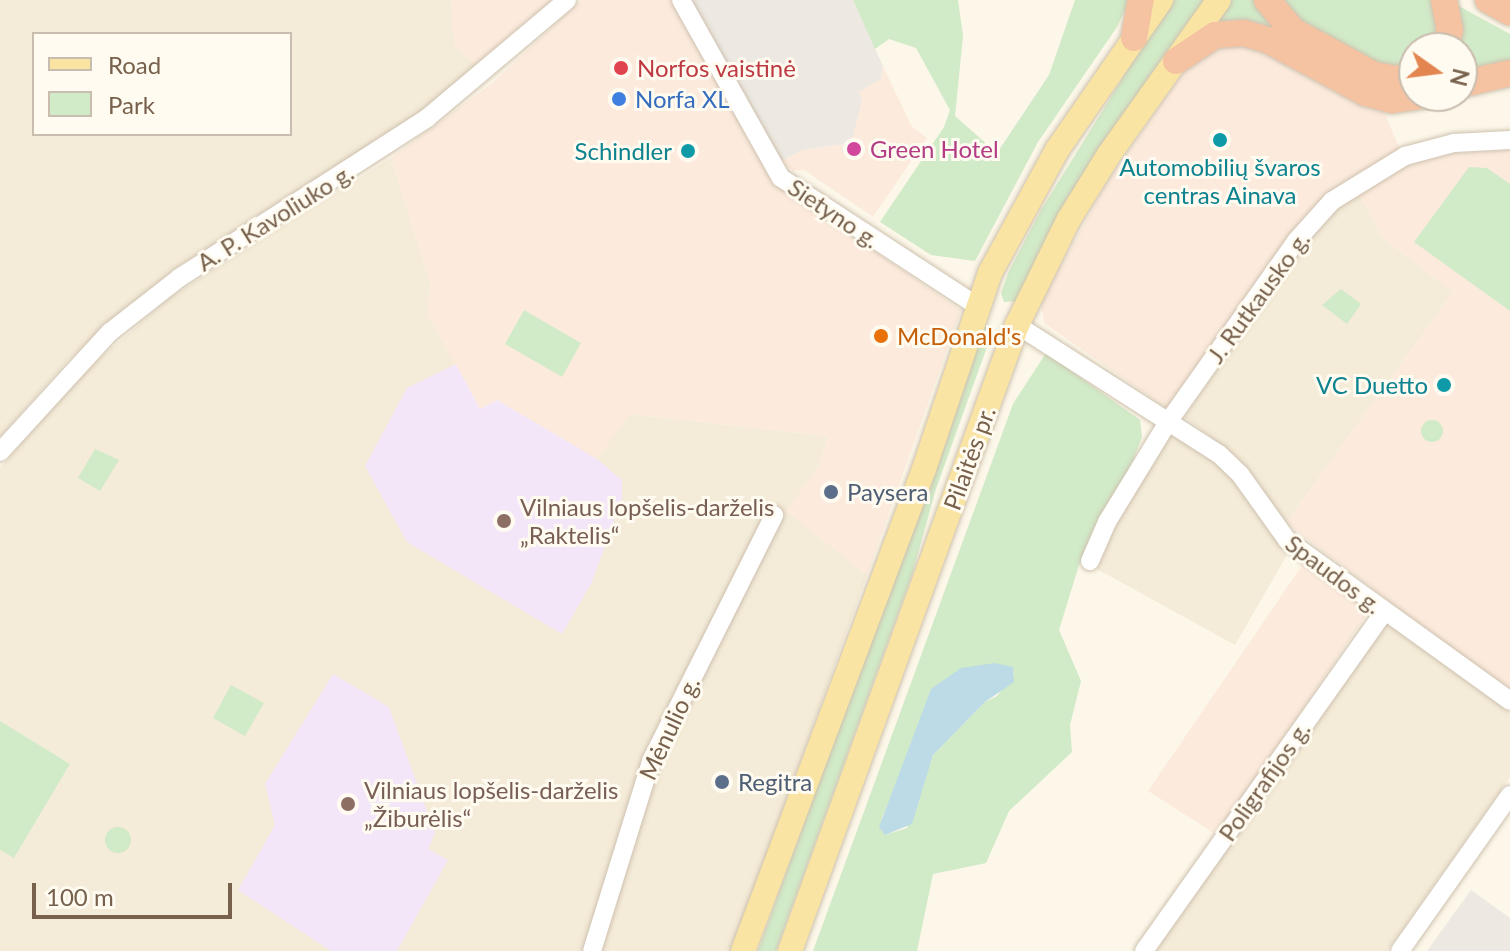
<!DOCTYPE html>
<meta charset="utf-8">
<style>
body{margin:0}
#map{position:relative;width:1510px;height:951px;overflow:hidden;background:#fcf7e9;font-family:Lato,sans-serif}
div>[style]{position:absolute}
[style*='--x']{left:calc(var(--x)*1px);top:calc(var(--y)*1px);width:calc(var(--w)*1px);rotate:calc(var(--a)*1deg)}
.residential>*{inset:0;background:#f4ebd8}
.commercial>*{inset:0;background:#fcebdd}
.industrial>*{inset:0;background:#ede9e2}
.education>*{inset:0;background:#f4e6f9}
.green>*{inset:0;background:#d1eac7}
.round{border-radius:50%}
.water>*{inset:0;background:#bddbe6}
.roads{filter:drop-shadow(0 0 2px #cec1af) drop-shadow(0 0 2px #cec1af)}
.minor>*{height:18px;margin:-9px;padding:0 9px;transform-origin:9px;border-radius:9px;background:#fff}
.major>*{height:24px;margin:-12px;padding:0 12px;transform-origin:12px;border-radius:12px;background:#f9e4a4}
.highway>*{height:26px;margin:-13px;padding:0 13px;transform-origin:13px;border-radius:13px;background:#f5c2a2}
.dots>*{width:22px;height:22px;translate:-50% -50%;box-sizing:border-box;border:4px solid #fffbf0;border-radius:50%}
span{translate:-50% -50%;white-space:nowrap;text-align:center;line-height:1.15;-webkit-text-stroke:6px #fffbf0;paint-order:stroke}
.health-label{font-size:24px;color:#be3a42}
.left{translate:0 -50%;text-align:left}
.shop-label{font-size:24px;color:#366cbe}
.hotel-label{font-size:24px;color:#b23c85}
.culture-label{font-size:24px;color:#0d838f}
.right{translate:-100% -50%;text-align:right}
.street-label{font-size:24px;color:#77614d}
.food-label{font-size:24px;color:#c56008}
.service-label{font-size:24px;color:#4e5e75}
.education-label{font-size:24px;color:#785e54}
.legend{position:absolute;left:32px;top:32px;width:260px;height:104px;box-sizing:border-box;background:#fffbf0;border:2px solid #c9bdaf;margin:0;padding:10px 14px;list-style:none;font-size:24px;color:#77614d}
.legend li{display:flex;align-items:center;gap:16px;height:40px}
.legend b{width:40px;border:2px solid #c9bdaf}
.north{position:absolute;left:1398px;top:32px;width:80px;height:80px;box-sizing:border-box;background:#fffbf0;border:2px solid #c9bdaf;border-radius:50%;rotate:104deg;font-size:22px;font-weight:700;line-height:32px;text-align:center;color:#77614d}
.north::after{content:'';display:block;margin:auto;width:28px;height:36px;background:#e38551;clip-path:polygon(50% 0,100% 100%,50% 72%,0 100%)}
.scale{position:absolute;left:32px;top:883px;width:200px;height:36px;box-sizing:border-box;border:4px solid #77614d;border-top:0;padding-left:10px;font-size:24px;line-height:28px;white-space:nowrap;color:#77614d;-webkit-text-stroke:6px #fffbf0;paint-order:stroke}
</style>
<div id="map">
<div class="residential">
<div style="clip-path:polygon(evenodd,0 0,451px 0,455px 44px,479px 70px,377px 142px,174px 269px,69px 359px,0 437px,0 0,34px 34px,290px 34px,290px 134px,34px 134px,34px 34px)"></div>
<div style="clip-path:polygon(391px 158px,430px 282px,428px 314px,480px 409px,497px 400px,597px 458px,629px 414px,828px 436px,820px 464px,787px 511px,867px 575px,732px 951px,0 951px,0 850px,14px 858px,70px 764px,0 721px,0 468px,82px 374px,169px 298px)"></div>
<div style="clip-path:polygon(1358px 193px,1384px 239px,1453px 292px,1286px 523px,1238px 458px,1184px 417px,1297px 254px,1329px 216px)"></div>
<div style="clip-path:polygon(1177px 432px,1234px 476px,1288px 553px,1235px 645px,1097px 569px,1122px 511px,1171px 433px)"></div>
<div style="clip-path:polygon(1388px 622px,1510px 712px,1510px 777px,1387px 951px,1152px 951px)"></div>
</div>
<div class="commercial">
<div style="clip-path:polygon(451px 0,555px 0,479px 70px,454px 44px)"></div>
<div style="clip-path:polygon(581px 0,675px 0,807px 205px,961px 310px,867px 575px,786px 511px,820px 464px,828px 436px,630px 414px,597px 459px,497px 400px,480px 410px,428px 314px,430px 282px,391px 158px,491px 84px)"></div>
<div style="clip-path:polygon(1249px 42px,1382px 107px,1401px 152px,1347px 182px,1166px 408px,1044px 323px,1041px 302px,1108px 181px,1191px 61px,1204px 49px)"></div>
<div style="clip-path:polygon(883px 66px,912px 127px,927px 138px,873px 217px,804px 170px,793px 171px,781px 161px,803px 150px,851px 143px,858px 92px,881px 79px)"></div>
<div style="clip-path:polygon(1510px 150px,1510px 693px,1286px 523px,1453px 292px,1384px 239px,1358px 193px,1407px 165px,1455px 153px)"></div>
<div style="clip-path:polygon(1303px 564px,1369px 611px,1217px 835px,1148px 791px)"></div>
</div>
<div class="industrial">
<div style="clip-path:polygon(688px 0,853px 0,883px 66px,881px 79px,859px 92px,862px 101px,851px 143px,803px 150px,781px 161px)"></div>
<div style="clip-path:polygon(1471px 890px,1510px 918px,1510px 951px,1427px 951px)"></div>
</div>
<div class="education">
<div style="clip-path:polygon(456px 364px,480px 409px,497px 400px,597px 459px,622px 480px,622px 499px,592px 582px,562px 634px,407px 542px,365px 466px,407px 388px)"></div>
<div style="clip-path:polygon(333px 674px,389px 707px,435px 833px,428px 849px,448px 860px,397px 951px,331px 951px,238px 890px,275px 825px,265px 784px)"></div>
</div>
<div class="green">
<div style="clip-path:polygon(853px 0,958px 0,963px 36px,955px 116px,997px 153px,1049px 75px,1075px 0,1130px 0,1117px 27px,1038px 142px,975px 261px,931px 255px,880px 222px,944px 127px,950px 110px,916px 48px,889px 39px,875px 49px)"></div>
<div style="clip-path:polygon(1171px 0,1205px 0,1017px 301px,1004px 302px,1001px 293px,1009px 271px,1041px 210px)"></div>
<div style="clip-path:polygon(1232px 0,1258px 0,1279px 31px,1217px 22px)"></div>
<div style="clip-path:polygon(1275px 0,1435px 0,1440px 12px,1436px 48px,1414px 48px,1414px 67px,1394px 71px,1296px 23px)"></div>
<div style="clip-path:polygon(1457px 5px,1510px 34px,1510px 65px,1462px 75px)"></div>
<div style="clip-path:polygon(1469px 167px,1487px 168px,1510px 184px,1510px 311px,1414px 242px)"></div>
<div style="clip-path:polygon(1341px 289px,1361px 304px,1347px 324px,1322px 305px)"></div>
<div style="clip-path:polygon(524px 310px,581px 343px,562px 377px,505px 344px)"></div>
<div style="clip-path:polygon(984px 324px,990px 325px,992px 333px,936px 489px,912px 575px,776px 951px,758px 951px)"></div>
<div style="clip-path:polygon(evenodd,1046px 353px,1140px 420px,1142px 437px,1122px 488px,1079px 565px,1059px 630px,1081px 681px,1070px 725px,1072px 752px,1009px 811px,986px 863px,933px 874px,917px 951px,813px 951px,1013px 404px,1046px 353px,1016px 671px,997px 696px,985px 702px,933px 755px,907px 828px,885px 835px,882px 818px,902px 771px,1016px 671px)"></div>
<div class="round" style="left:1421px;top:420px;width:22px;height:22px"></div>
<div style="clip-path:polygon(95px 449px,119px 460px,100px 491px,78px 478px)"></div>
<div style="clip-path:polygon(231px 685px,264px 703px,245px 736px,213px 718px)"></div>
<div style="clip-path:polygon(0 721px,70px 764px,14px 858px,0 850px)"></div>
<div class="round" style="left:105px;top:827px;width:26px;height:26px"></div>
</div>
<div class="water">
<div style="clip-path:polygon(995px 663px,1013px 667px,1014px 682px,985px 702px,933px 755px,912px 824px,885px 835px,879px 827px,931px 689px,961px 668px)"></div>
</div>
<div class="roads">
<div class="minor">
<div style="--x:681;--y:0;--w:204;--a:60.7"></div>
<div style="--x:781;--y:178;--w:234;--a:33.1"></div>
<div style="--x:1017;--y:325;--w:240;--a:32.6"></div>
<div style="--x:1219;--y:454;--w:29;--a:44"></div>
<div style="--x:1240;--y:474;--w:81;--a:54.5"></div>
<div style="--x:1287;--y:540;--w:275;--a:35.8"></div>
<div style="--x:0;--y:452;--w:163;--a:-47.5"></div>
<div style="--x:110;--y:332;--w:88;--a:-38"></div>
<div style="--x:179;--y:278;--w:295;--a:-32.8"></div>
<div style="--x:427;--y:118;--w:183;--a:-40.1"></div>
<div style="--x:1090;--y:561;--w:43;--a:-66.4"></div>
<div style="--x:1107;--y:522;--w:117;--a:-58.6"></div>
<div style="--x:1168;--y:422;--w:222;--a:-54.7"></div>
<div style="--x:1296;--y:241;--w:54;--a:-48"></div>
<div style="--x:1332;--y:201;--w:86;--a:-31.7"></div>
<div style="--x:1405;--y:156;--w:51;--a:-14.9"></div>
<div style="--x:1454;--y:143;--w:56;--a:-3.1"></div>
<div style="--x:592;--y:951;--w:199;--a:-72.7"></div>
<div style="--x:651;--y:761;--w:275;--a:-63.4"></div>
<div style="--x:1144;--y:951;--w:415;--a:-54.7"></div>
<div style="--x:1400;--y:951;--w:191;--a:-54.8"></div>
</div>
<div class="major">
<div style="--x:743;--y:951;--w:515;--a:-69.42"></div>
<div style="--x:924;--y:469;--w:207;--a:-71.4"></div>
<div style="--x:990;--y:273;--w:140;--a:-61.4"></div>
<div style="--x:1057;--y:150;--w:183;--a:-55.3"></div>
<div style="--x:790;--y:951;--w:666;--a:-70.07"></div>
<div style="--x:1017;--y:325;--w:118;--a:-63.9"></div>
<div style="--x:1069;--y:219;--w:74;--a:-58.2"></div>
<div style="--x:1108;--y:156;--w:191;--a:-54.6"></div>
</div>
<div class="highway">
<div style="--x:1267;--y:0;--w:40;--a:50"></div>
<div style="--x:1293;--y:31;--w:92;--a:28.5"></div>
<div style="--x:1374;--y:75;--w:23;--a:10"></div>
<div style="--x:1397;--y:79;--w:17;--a:-13"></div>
<div style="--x:1444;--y:0;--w:31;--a:79"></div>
<div style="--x:1450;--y:30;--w:19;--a:108"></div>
<div style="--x:1488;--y:0;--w:25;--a:29"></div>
<div style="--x:1134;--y:38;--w:39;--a:-80"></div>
<div style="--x:1176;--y:61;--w:47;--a:-33.7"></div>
<div style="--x:1215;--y:35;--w:29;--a:-4"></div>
<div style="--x:1244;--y:33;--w:25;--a:16"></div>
<div style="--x:1268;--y:40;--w:111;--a:28.4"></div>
<div style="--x:1366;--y:93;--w:27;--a:15"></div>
<div style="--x:1392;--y:100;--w:30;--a:-8"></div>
<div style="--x:1462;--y:84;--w:49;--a:-12.9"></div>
</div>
</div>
<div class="dots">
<div style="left:621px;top:68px;background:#e0444e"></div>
<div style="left:619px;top:99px;background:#3f7fe0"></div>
<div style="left:1220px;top:140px;background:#0f9aa8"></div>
<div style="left:854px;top:149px;background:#d1479c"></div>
<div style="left:688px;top:151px;background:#0f9aa8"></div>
<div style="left:881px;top:336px;background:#e8710a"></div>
<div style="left:1444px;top:385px;background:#0f9aa8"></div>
<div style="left:831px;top:492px;background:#5c6f8a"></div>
<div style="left:504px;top:521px;background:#8d6e63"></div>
<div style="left:722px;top:782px;background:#5c6f8a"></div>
<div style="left:348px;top:804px;background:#8d6e63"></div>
</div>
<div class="health-label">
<span class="left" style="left:637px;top:68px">Norfos vaistinė</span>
</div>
<div class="shop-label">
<span class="left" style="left:635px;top:99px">Norfa XL</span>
</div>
<div class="hotel-label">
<span class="left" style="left:870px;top:149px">Green Hotel</span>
</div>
<div class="culture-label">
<span class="right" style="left:672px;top:151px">Schindler</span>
<span style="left:1220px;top:181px">Automobilių švaros<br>centras Ainava</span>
<span class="right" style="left:1428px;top:385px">VC Duetto</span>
</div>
<div class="street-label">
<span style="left:834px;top:213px;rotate:34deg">Sietyno g.</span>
<span style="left:275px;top:217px;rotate:-32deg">A. P. Kavoliuko g.</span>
<span style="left:1258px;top:297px;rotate:-54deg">J. Rutkausko g.</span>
<span style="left:969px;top:458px;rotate:-70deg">Pilaitės pr.</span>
<span style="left:1334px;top:574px;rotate:37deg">Spaudos g.</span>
<span style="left:669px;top:728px;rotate:-65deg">Mėnulio g.</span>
<span style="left:1264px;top:781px;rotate:-55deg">Poligrafijos g.</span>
</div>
<div class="food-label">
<span class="left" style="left:897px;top:336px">McDonald's</span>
</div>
<div class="service-label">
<span class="left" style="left:847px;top:492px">Paysera</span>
<span class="left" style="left:738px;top:782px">Regitra</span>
</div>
<div class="education-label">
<span class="left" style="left:520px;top:521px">Vilniaus lopšelis-darželis<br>„Raktelis“</span>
<span class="left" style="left:364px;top:804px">Vilniaus lopšelis-darželis<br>„Žiburėlis“</span>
</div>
<ul class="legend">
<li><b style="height:10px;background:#f9e4a4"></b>Road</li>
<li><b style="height:22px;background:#d1eac7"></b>Park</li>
</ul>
<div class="north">N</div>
<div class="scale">100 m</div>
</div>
